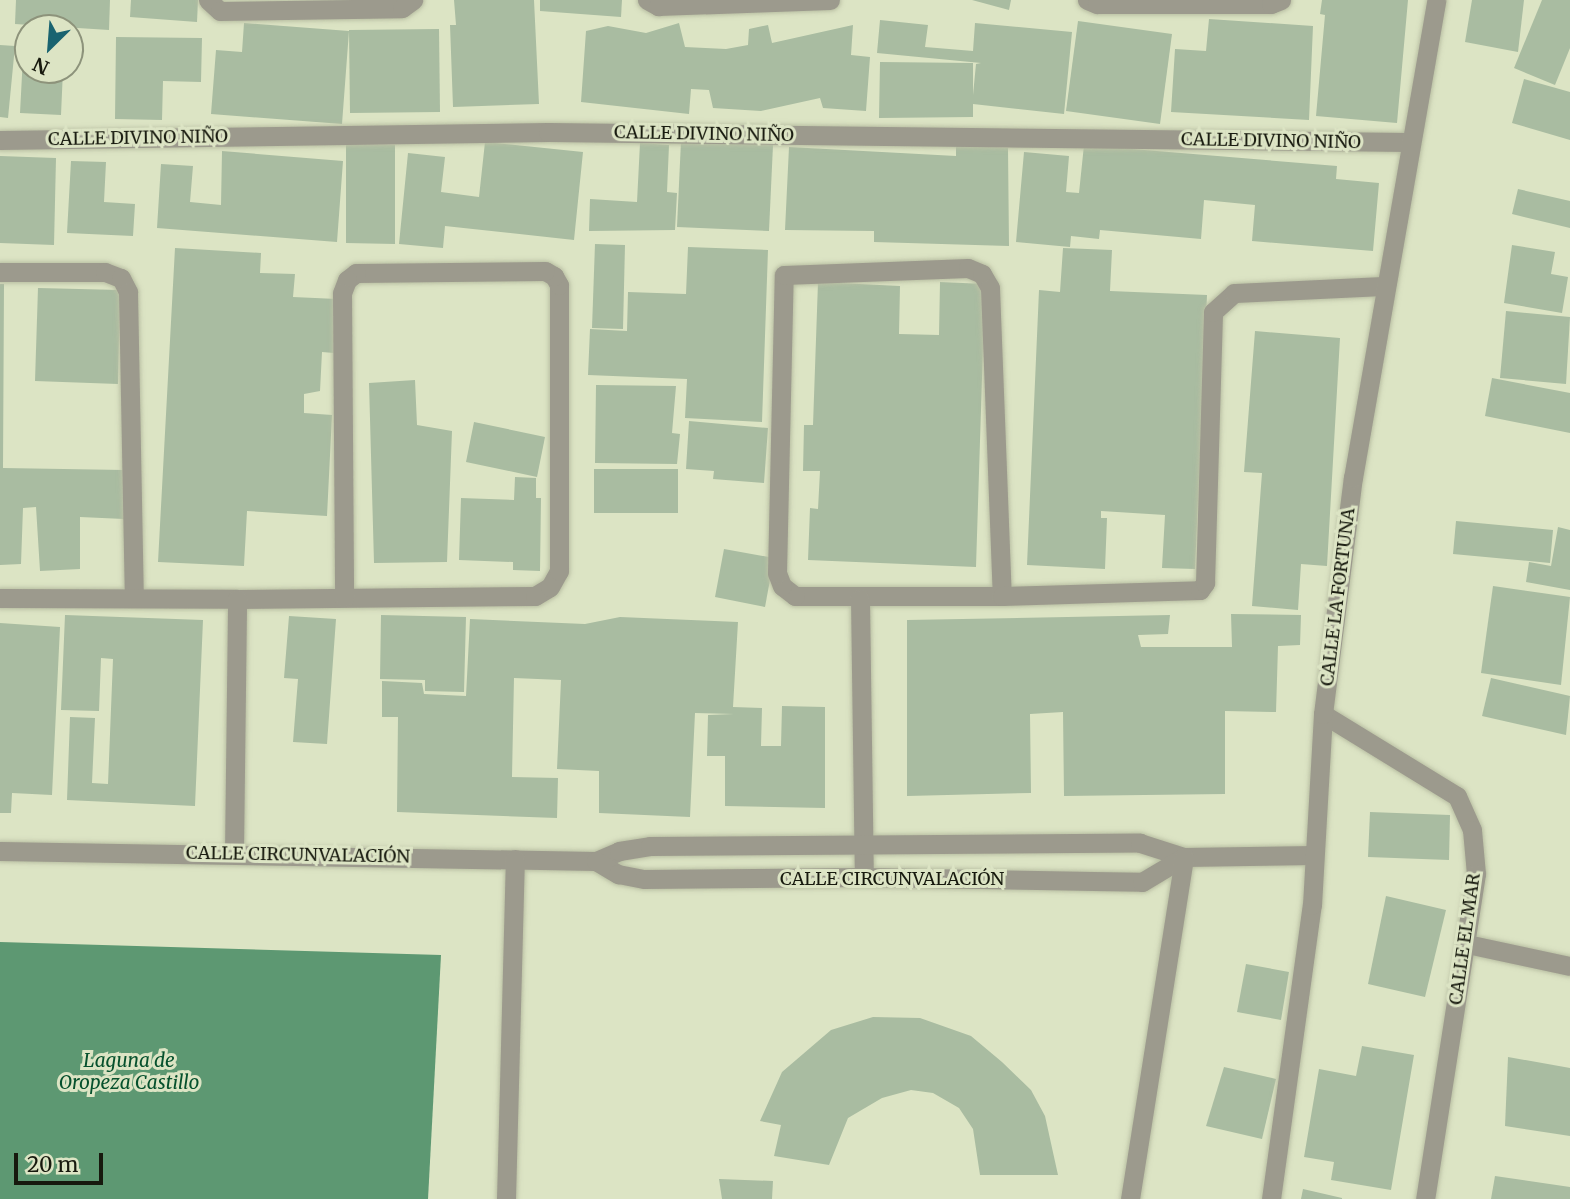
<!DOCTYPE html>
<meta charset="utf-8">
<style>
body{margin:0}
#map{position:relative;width:1570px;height:1199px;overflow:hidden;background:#dce4c4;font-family:Merriweather,serif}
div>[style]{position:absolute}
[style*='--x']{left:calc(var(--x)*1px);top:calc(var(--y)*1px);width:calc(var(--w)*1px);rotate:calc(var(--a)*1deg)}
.water>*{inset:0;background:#5d9872}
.building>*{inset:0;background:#a9bca1}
.roads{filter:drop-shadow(0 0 2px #b9bfa3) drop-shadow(0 0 2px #b9bfa3)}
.minor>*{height:19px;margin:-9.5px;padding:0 9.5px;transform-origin:9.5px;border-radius:9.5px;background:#9c9a8d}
span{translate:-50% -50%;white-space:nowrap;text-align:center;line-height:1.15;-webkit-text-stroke:6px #dce4c4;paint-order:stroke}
.street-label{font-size:18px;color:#17190e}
.water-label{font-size:19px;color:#06512d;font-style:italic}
.north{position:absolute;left:14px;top:14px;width:70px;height:70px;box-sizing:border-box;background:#dce4c4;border:2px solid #8d937b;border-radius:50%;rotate:205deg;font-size:19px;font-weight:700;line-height:28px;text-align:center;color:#17190e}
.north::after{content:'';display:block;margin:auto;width:24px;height:32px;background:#196370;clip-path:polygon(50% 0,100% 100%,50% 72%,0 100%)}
.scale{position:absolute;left:14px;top:1153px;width:89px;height:32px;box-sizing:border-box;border:4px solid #17190e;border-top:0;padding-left:9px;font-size:21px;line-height:24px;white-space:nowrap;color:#17190e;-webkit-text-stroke:5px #dce4c4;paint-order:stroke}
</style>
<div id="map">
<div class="water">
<div style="clip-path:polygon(0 942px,441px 955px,428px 1199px,0 1199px)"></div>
</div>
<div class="building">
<div style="clip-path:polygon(16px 0,110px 0,109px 30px,15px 24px)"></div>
<div style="clip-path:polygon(131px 0,198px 0,197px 22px,130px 17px)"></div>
<div style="clip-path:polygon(454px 0,534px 0,539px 104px,453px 107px,450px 25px,456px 25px)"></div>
<div style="clip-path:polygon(540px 0,622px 0,621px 17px,540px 11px)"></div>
<div style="clip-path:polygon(972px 0,1011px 0,1009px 10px)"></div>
<div style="clip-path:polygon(1322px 0,1408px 0,1397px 123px,1316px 116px,1325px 15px,1320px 14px)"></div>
<div style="clip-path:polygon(1472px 0,1524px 0,1518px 52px,1465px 42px)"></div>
<div style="clip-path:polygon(1542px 0,1570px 0,1570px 48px,1555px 85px,1514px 68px)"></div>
<div style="clip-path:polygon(1209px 19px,1313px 26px,1309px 120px,1171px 112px,1175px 49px,1206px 51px)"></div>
<div style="clip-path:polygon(880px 20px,928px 25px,925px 47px,973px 51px,975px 23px,1072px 32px,1064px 114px,973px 104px,973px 117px,879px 118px,880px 62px,973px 63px,973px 95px,976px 64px,981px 63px,877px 53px)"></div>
<div style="clip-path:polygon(1078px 21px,1172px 34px,1160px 124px,1066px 111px)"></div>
<div style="clip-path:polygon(244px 23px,349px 31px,342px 124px,211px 114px,216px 50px,242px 52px)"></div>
<div style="clip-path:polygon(679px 23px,685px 47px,726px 49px,748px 45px,749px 29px,768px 25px,772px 43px,853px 25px,851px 55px,870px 57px,866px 111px,823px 108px,820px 98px,761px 111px,713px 108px,709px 90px,691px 89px,689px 114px,581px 102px,586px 31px,608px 26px,646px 33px)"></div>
<div style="clip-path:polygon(439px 29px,440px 112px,350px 113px,349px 30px)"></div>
<div style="clip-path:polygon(24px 37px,28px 38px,28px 70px,63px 70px,61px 115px,20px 113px)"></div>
<div style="clip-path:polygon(116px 37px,202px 38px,201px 82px,163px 81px,162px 120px,115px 119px)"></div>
<div style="clip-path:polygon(0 45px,15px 46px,8px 118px,0 117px)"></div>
<div style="clip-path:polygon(1524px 79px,1570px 92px,1570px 140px,1512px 123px)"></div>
<div style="clip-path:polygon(681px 141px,773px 145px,769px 231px,677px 227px)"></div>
<div style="clip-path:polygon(485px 142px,583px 152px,574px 240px,445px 226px,443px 248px,399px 244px,408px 153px,445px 157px,441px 192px,479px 197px)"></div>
<div style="clip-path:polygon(640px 143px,669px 145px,667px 192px,677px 193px,675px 230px,589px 231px,590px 199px,637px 202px)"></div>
<div style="clip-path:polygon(346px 144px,395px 145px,395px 244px,346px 243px)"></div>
<div style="clip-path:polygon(956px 145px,1008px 148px,1009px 246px,874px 242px,874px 231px,785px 230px,789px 147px,956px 156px)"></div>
<div style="clip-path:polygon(1084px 145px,1337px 166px,1336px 179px,1379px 183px,1373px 251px,1252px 241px,1255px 205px,1204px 200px,1201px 239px,1100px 230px,1099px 239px,1071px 236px,1070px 247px,1016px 242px,1024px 152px,1069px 156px,1066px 192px,1079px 193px)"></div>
<div style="clip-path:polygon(222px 151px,343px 161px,337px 242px,157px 228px,161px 164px,193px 166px,190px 202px,221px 205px)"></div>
<div style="clip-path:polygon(0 156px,56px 158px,54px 245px,0 243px)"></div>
<div style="clip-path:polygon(71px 161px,106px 162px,104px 202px,135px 204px,133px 236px,67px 233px)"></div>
<div style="clip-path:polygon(1518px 189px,1570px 201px,1570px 228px,1512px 214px)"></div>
<div style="clip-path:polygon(595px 244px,625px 245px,623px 329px,592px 328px)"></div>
<div style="clip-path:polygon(1512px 245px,1555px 252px,1551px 274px,1568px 277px,1562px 313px,1504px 303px)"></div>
<div style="clip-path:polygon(688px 247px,768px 250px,762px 422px,685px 418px,687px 379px,588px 375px,590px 329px,627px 331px,628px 292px,686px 294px)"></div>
<div style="clip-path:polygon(175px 248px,261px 253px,260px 273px,295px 274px,293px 297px,337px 299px,334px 353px,322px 352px,320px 391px,304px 394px,304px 413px,332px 415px,327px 516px,247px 511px,244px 566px,158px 562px)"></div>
<div style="clip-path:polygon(1063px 248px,1112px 250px,1110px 291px,1207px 295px,1195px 569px,1162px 568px,1165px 515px,1101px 511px,1101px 518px,1107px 518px,1105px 569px,1027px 565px,1039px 290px,1060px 292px)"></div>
<div style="clip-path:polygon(818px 282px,900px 286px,899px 334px,939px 335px,940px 282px,985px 284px,976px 567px,808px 560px,810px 508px,818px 509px,820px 471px,803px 471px,804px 425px,813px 425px)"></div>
<div style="clip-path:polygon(0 284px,4px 284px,3px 468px,124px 470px,124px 519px,80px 517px,80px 569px,40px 571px,36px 507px,23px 508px,21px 564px,0 565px)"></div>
<div style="clip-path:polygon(38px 288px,120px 290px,118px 384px,35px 381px)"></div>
<div style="clip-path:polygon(1506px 311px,1570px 317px,1566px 384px,1500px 378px)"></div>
<div style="clip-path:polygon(1255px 331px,1340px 338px,1327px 566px,1301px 564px,1298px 610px,1252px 606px,1262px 473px,1244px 472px)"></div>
<div style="clip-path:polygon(1492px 378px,1570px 393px,1570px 433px,1485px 416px)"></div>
<div style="clip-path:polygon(415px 380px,417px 425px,452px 431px,447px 562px,374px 563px,369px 383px)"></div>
<div style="clip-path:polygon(596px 385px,676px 386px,672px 433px,680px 434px,677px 464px,595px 463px)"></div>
<div style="clip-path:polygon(689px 421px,768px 428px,764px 483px,713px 479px,714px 471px,686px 469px)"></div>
<div style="clip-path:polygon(474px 422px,545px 437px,537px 477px,466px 462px)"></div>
<div style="clip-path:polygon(594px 469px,678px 469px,678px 513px,594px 513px)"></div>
<div style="clip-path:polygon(515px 477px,536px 478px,536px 498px,541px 498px,540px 571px,513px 570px,513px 562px,459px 560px,461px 498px,514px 500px)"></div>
<div style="clip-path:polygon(1456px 521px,1553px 530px,1550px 563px,1453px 554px)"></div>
<div style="clip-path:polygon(1558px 527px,1570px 530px,1570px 590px,1526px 582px,1529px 562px,1551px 566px)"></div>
<div style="clip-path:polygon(724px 549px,774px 558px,765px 607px,715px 597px)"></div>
<div style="clip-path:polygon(1493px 586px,1570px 597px,1561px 685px,1481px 673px)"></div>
<div style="clip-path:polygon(1231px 614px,1301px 615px,1300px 645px,1278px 646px,1276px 712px,1225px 711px,1225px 794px,1064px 796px,1063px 712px,1030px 714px,1031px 793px,907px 796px,907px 620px,1170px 615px,1168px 634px,1138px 635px,1141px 647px,1232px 647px)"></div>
<div style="clip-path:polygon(65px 615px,203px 620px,195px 806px,67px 800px,70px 717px,95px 718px,92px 783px,108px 784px,113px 659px,101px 658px,99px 711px,61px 710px)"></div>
<div style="clip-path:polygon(381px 615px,466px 617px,464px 692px,425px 691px,425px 680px,380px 679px)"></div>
<div style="clip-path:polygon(289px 616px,336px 619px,327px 744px,293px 742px,298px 679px,284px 678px)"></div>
<div style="clip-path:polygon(620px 617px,738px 622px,733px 707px,762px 708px,761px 746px,781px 746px,782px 706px,825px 707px,825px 808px,725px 806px,725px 756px,707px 756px,708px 715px,734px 714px,695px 713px,690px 817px,599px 813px,599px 771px,557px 769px,561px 680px,514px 678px,512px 777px,558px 778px,557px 818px,397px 812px,398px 717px,382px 717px,382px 681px,422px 683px,424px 694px,466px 696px,470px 619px,585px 624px)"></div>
<div style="clip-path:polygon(0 623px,60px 627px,52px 795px,12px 793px,11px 813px,0 813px)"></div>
<div style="clip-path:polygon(1491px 678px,1570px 696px,1566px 735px,1482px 716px)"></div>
<div style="clip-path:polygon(1370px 812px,1450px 815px,1449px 860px,1368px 857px)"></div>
<div style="clip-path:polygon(1386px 896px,1446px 910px,1425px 997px,1368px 984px)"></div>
<div style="clip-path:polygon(1246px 964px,1289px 972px,1281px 1020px,1237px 1012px)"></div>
<div style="clip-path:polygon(873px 1017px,920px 1018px,971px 1036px,1002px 1062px,1031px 1090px,1045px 1116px,1058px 1175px,980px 1175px,973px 1129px,959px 1108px,933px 1093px,911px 1090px,882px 1098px,848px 1118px,829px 1165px,774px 1156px,781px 1125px,760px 1121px,782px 1072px,831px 1030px)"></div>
<div style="clip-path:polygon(1362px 1046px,1414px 1055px,1391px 1190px,1331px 1180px,1334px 1162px,1304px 1157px,1319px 1069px,1356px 1076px)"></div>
<div style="clip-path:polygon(1508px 1057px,1570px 1068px,1570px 1136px,1505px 1126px)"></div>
<div style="clip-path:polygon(1224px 1067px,1276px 1079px,1262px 1139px,1206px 1126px)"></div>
<div style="clip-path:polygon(1495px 1176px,1570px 1187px,1570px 1199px,1491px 1199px)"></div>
<div style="clip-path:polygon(719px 1179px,773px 1181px,772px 1199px,722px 1199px)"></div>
<div style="clip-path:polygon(1303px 1189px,1342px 1198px,1342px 1199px,1301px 1199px)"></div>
</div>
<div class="roads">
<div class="minor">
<div style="--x:208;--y:0;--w:16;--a:43"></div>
<div style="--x:220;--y:11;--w:182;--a:-0.9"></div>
<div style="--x:402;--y:8;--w:14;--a:-36"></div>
<div style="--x:647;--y:0;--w:13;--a:29"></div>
<div style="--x:658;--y:6;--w:172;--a:-2"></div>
<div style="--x:1087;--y:0;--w:11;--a:22"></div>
<div style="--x:1097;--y:4;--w:174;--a:0"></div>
<div style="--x:1271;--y:4;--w:11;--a:-22"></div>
<div style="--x:0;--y:140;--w:548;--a:-0.84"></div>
<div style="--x:548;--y:132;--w:861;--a:0.67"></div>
<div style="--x:0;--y:272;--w:105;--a:0"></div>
<div style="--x:105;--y:272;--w:17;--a:21"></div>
<div style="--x:121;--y:278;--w:16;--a:63"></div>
<div style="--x:128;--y:292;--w:305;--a:88.9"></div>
<div style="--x:1002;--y:596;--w:207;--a:180"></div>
<div style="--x:795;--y:596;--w:16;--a:-142"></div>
<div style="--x:782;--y:586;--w:14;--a:-111"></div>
<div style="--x:777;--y:573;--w:298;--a:-88.7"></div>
<div style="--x:784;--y:275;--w:184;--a:-2.2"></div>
<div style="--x:968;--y:268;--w:15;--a:23"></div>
<div style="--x:982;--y:274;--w:16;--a:60"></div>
<div style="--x:990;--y:288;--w:308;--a:87.8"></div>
<div style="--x:1002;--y:596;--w:198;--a:-1.7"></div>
<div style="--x:1200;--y:590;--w:9;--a:-54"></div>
<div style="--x:1205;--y:583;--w:271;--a:-88.3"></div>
<div style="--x:1213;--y:312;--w:28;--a:-42"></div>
<div style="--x:1234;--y:293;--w:150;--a:-2.7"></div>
<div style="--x:0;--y:598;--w:237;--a:0.2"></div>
<div style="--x:237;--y:599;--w:298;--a:-0.6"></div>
<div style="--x:535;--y:596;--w:17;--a:-31"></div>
<div style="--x:550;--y:587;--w:18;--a:-61"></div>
<div style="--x:559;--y:571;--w:286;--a:-90"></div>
<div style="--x:559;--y:285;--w:10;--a:-119"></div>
<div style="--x:554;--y:276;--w:10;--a:-151"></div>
<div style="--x:545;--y:271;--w:189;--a:179.4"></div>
<div style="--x:356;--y:273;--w:11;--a:142"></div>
<div style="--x:347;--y:280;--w:14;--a:111"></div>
<div style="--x:342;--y:293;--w:304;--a:89.6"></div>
<div style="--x:860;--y:599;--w:278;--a:89.2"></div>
<div style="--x:1323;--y:714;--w:157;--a:31.5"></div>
<div style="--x:1457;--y:796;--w:37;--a:66"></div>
<div style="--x:1472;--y:830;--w:44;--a:84.8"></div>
<div style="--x:1476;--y:874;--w:329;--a:98.9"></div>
<div style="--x:0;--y:851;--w:596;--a:0.96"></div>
<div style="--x:596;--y:861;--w:25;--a:-23"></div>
<div style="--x:619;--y:851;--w:31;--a:-9"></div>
<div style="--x:650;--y:846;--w:490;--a:-0.4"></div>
<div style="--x:1140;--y:843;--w:46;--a:17.7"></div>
<div style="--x:1184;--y:857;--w:130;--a:-0.9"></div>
<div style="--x:234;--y:853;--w:254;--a:-89.3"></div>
<div style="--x:596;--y:861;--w:26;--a:31"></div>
<div style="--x:618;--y:874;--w:26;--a:11"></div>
<div style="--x:644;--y:879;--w:220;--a:-0.5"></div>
<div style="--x:864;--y:877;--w:278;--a:1"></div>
<div style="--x:1142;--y:882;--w:49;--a:-30.8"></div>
<div style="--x:1467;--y:944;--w:105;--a:12.1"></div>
<div style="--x:506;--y:1199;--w:340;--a:-88.5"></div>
<div style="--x:1130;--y:1199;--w:346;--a:-81"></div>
<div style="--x:1271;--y:1199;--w:297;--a:-82.1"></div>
<div style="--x:1312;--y:905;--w:191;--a:-86.7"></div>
<div style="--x:1323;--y:714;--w:238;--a:-82.8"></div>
<div style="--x:1353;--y:478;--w:485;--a:-80.1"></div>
</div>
</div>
<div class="street-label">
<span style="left:704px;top:134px;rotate:1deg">CALLE DIVINO NIÑO</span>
<span style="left:138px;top:138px;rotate:-1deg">CALLE DIVINO NIÑO</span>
<span style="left:1271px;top:141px;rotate:1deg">CALLE DIVINO NIÑO</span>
<span style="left:1338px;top:597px;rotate:-83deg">CALLE LA FORTUNA</span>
<span style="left:298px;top:855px;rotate:1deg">CALLE CIRCUNVALACIÓN</span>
<span style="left:892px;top:879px">CALLE CIRCUNVALACIÓN</span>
<span style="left:1465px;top:939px;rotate:-82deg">CALLE EL MAR</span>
</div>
<div class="water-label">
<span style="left:129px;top:1072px">Laguna de<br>Oropeza Castillo</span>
</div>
<div class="north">N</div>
<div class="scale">20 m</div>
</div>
